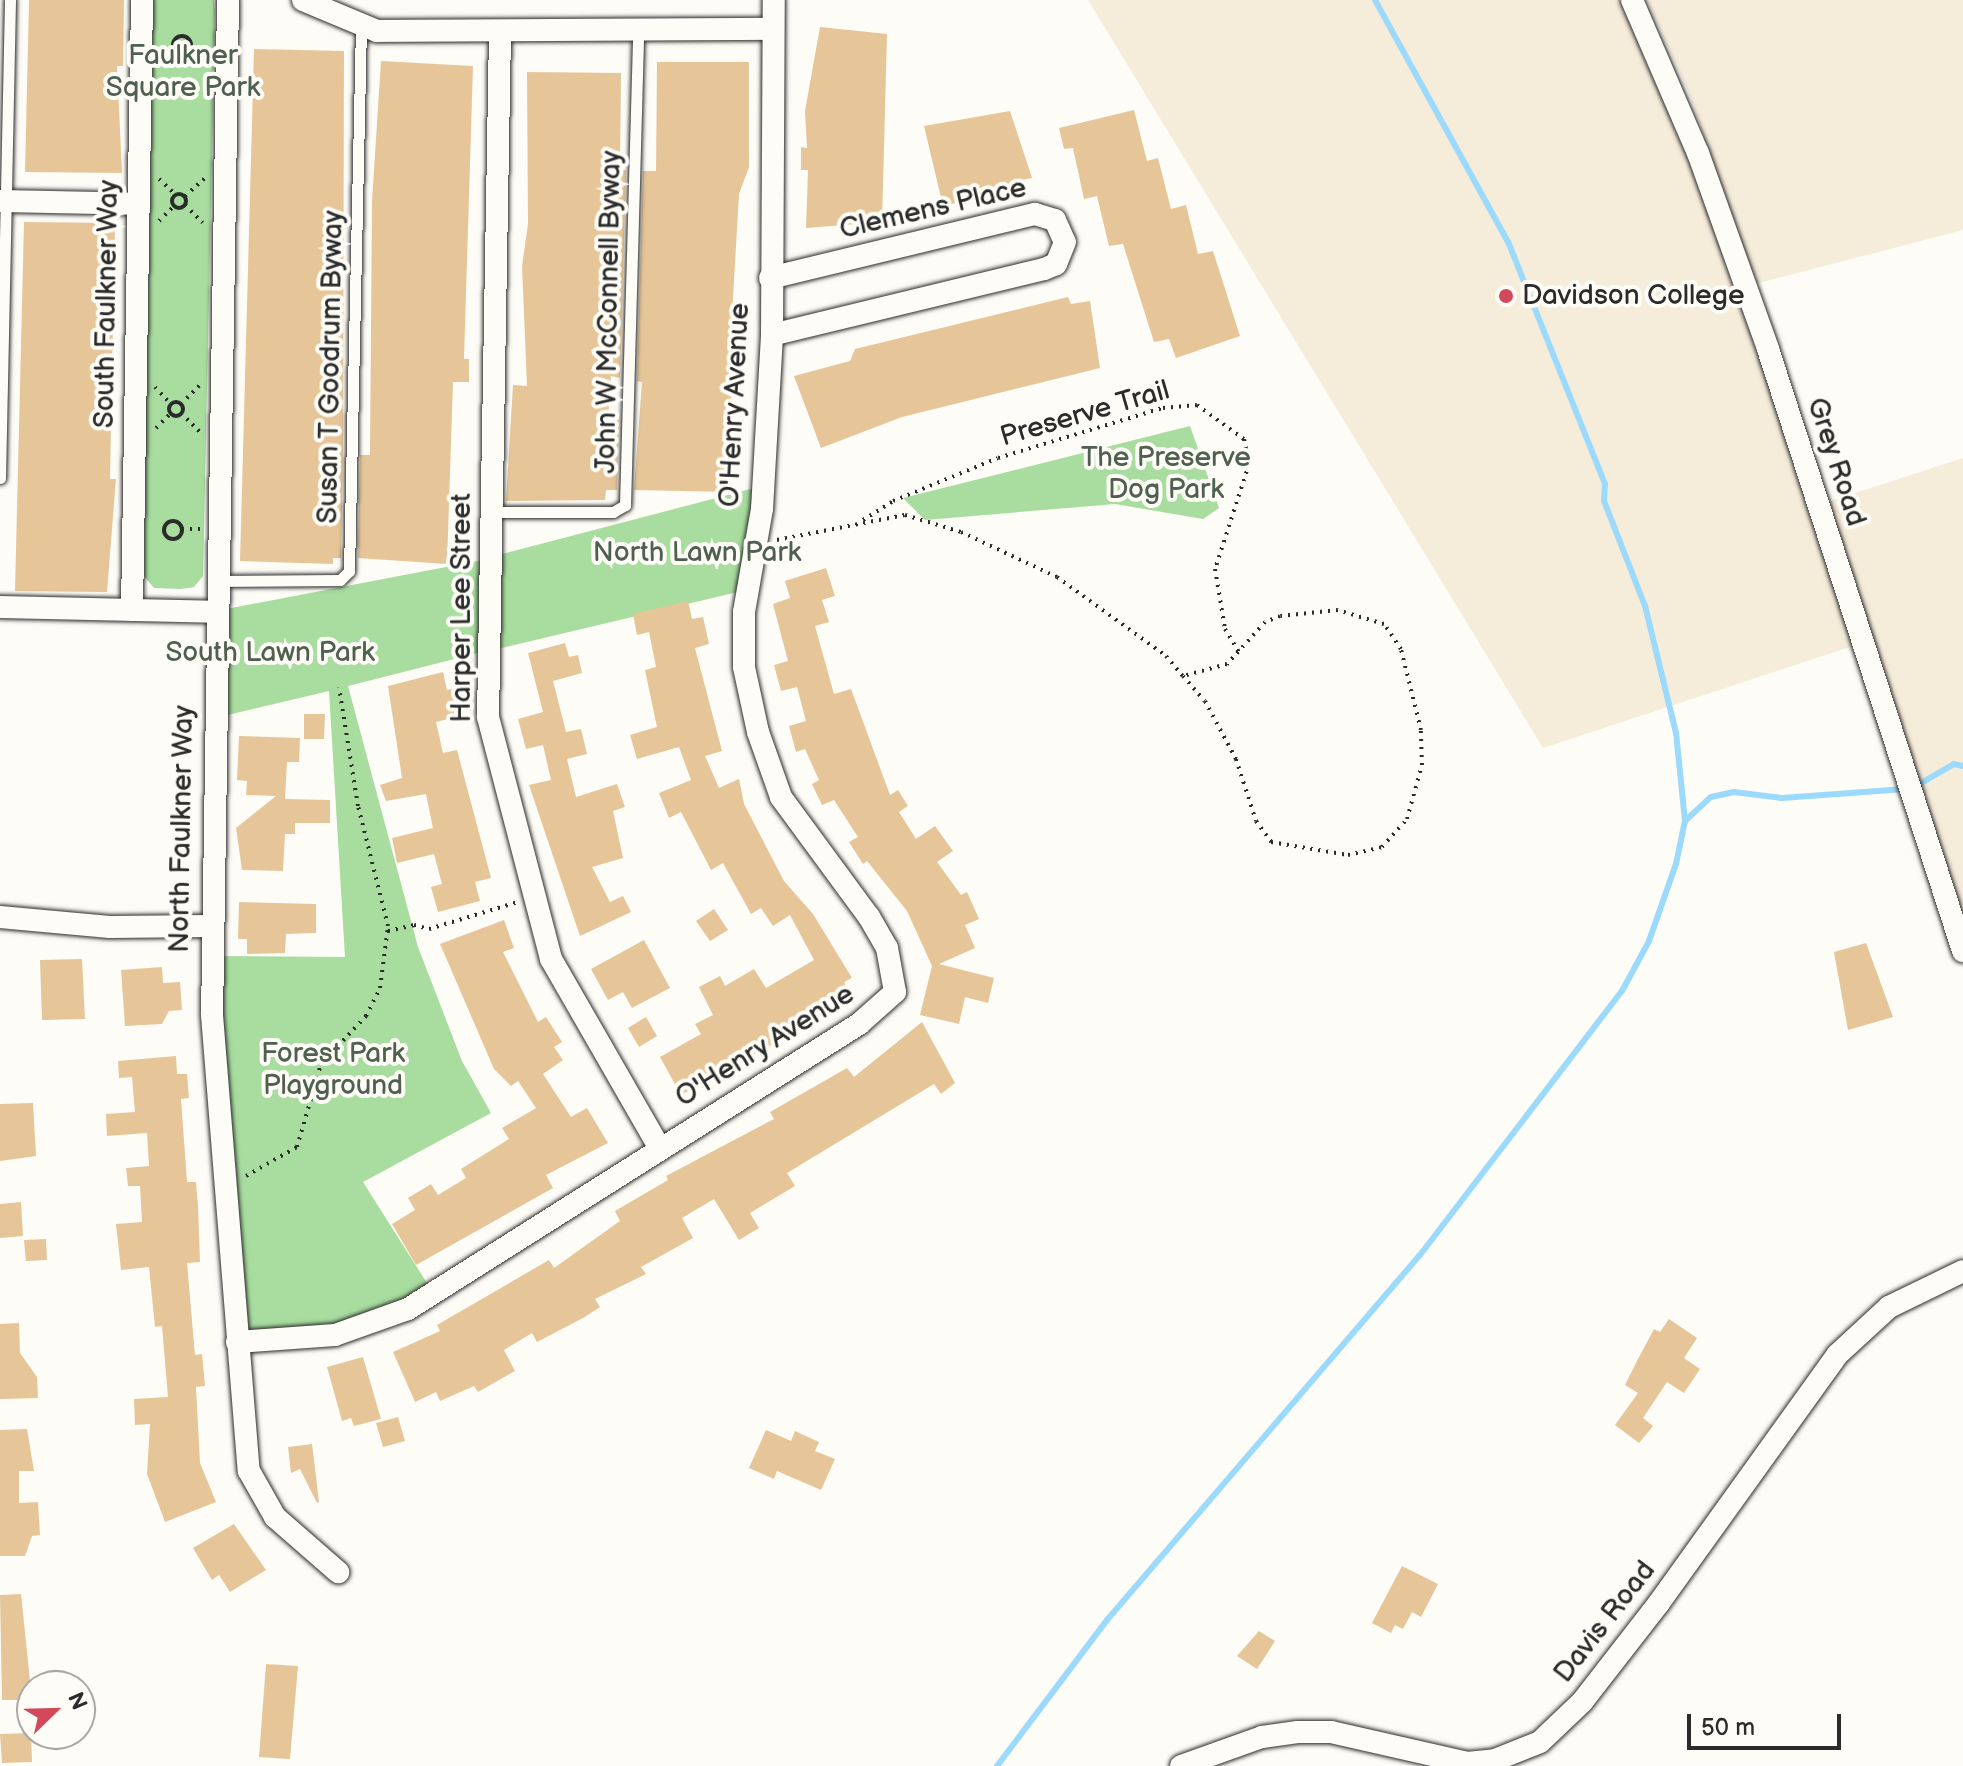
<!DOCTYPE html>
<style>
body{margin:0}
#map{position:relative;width:1963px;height:1766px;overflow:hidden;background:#fdfcf7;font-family:"Balsamiq Sans",sans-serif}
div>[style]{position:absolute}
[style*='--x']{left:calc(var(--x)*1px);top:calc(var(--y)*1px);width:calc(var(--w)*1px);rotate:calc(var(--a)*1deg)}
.built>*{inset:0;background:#f6ecda}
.green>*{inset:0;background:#a8dd9f}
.stream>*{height:6px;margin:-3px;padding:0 3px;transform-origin:3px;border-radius:3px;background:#9bdafd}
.building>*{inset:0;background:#e6c698}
.path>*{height:4px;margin-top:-2px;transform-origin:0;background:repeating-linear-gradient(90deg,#2b2b2b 0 2px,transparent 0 8px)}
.path>.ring{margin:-2px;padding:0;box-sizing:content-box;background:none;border:4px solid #2b2b2b;border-radius:50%}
.roads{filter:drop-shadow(0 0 2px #2b2b2b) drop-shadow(0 0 2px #2b2b2b)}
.lane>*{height:11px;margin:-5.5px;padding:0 5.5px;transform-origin:5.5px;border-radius:5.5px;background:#fdfcf7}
.street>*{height:22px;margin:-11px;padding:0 11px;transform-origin:11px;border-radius:11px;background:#fdfcf7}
.dots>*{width:22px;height:22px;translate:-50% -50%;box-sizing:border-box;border:4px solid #fdfcf7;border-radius:50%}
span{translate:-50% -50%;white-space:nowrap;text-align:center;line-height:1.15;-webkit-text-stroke:8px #fdfcf7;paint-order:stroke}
.park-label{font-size:28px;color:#50604e}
.street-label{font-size:28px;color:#2b2b2b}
.poi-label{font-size:28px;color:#2b2b2b}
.left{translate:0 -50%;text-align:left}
.north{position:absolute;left:16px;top:1670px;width:80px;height:80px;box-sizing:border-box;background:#fdfcf7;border:2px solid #a9a8a5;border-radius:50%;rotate:67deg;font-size:22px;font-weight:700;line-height:32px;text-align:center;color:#2b2b2b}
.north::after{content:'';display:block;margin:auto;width:28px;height:36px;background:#d1495b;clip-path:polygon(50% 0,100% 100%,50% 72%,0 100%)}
.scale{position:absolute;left:1687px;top:1714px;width:154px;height:36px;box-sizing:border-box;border:4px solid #2b2b2b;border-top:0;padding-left:10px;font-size:24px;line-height:28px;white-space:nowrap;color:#2b2b2b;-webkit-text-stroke:6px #fdfcf7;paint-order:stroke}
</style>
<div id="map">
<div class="built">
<div style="clip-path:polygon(1088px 0,1626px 0,1686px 138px,1856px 645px,1543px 748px)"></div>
<div style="clip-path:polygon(1647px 0,1963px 0,1963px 230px,1755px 284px,1689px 93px)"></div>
<div style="clip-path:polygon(1963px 458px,1963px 919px,1828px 502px)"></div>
</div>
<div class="green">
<div style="clip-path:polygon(153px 0,214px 0,215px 11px,203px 576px,194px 587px,181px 589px,154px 588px,143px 575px)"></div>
<div style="clip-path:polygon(1190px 426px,1219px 508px,1203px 519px,1115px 504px,925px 520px,903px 498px)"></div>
<div style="clip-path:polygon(762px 486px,746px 590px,489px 651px,491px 557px)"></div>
<div style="clip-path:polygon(488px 559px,486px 651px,348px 686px,418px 947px,462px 1061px,491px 1113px,363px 1182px,432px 1291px,383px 1318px,240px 1339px,213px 956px,345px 957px,329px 691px,215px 718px,216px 611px)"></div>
</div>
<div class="stream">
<div style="--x:1916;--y:786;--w:44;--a:-30.1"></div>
<div style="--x:1954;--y:764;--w:9;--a:13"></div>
<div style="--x:1685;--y:821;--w:35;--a:-43"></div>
<div style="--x:1711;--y:797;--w:24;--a:-12"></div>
<div style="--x:1734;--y:792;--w:48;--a:7.1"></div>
<div style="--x:1782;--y:798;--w:123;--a:-4.2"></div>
<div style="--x:997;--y:1766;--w:183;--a:-53"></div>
<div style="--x:1107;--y:1620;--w:481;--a:-49.4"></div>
<div style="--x:1420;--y:1255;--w:332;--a:-52.6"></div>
<div style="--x:1622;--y:991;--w:57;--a:-61.6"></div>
<div style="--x:1649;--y:941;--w:82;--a:-70.7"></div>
<div style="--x:1676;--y:864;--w:44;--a:-78.2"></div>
<div style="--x:1685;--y:821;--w:88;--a:-95.8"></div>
<div style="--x:1676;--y:733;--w:131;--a:-103.7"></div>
<div style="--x:1645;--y:606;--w:113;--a:-111.3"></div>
<div style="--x:1604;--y:501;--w:17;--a:-87"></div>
<div style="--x:1605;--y:484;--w:261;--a:-111.8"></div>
<div style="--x:1508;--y:242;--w:276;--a:-118.8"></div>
</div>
<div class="building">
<div style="clip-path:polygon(29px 0,124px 0,123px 66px,117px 66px,122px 173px,25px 172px)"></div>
<div style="clip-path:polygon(820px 27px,887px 34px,882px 222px,806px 228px,808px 170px,801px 170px,801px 147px,807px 148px,805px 111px)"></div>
<div style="clip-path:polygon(254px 49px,344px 51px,343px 455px,341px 558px,333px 558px,333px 564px,240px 561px)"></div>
<div style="clip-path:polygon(381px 61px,473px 66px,464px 359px,469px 359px,469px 382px,453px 382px,447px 564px,358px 558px,360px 455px,370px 455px,372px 201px)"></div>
<div style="clip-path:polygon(657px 62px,749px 62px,749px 167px,739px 194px,731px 333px,732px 492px,634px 490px,642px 382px,637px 381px,643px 171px,656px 171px)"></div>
<div style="clip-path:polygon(527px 72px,621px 73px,620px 170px,626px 170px,620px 378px,611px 376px,608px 420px,619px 420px,617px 490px,606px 490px,605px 500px,506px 501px,513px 385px,527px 386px,522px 266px,528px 224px)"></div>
<div style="clip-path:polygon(1134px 110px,1147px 161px,1158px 158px,1171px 209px,1186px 205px,1198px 254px,1213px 251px,1240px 336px,1176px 358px,1169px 339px,1154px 342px,1123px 244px,1109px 246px,1097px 196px,1084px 199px,1073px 148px,1064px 149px,1059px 128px)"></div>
<div style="clip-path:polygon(1010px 111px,1032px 178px,1013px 182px,1014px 189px,943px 206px,924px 126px)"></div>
<div style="clip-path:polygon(24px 222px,115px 223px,110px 479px,116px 479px,107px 592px,15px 591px)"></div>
<div style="clip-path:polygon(1068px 297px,1071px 304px,1090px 301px,1100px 368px,902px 417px,821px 448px,794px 376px,850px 361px,855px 349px)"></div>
<div style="clip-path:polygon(826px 568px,835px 596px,822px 600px,829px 622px,815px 626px,834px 694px,851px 689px,890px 795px,898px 790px,908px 806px,899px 812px,916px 839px,935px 826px,953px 851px,937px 862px,961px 895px,967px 892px,979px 919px,965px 925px,975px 948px,939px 964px,994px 978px,988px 1003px,965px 997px,959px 1024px,920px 1015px,932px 966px,907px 911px,867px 861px,863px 864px,849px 842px,858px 837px,834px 800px,822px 805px,812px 784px,819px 780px,805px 749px,796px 752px,789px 726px,806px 721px,797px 687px,781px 691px,774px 665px,788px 661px,773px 604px,790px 598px,785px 581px)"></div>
<div style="clip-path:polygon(688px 601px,692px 619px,703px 617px,709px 644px,695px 648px,722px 751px,705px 756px,719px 788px,739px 779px,744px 804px,784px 881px,813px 914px,852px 978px,844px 982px,849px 992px,791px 1020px,798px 1030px,681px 1095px,660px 1057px,701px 1034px,695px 1024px,713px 1015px,699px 987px,720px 976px,725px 986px,754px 969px,766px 988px,814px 960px,790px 915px,773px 926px,761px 908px,751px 914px,723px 863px,711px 870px,681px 812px,669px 818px,659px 793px,691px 780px,679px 747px,637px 759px,630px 735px,657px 727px,645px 670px,656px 667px,649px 632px,637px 635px,633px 614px)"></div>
<div style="clip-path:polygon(565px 643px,569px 657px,578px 655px,582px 673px,553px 681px,566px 732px,581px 729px,587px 754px,567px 759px,576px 797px,617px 784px,625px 807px,613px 811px,623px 858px,592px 867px,610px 902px,623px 896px,631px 912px,580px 936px,529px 785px,551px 780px,543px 745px,526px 749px,518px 719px,543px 712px,528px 653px)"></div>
<div style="clip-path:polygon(443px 672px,447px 690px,458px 688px,465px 715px,436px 722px,443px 753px,457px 750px,491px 878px,475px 882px,480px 901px,438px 912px,431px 887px,442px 884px,434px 854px,397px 863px,392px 838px,433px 828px,426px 794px,386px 801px,380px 785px,402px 778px,388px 686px)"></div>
<div style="clip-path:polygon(304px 714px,325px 714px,324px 739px,304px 739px)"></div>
<div style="clip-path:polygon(239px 736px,300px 738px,299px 762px,287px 762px,285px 799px,330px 800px,330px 823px,295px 823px,295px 834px,285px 834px,283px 871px,242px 870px,236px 828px,276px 796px,246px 795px,247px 781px,237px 780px)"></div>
<div style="clip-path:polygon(239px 902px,316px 904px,316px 933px,286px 934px,285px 953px,247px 954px,247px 939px,238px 939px)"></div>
<div style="clip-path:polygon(714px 909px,728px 930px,710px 941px,696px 921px)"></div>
<div style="clip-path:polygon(504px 920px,514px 948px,503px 952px,538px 1022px,546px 1017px,562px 1042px,554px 1047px,563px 1060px,543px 1074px,571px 1117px,587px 1108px,608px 1143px,546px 1175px,553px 1188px,416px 1265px,392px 1224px,415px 1210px,408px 1198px,431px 1184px,438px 1195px,466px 1178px,461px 1169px,509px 1139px,502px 1128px,536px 1108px,518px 1081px,511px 1086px,494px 1069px,440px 944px)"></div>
<div style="clip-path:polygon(644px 940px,670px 988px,632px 1008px,623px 992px,608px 1000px,591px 969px)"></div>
<div style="clip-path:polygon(1866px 943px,1893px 1017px,1848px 1030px,1834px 952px)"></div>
<div style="clip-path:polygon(82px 959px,85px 1019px,42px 1020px,40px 960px)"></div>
<div style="clip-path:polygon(162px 967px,163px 983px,180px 982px,182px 1010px,169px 1011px,162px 1024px,125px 1026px,121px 970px)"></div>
<div style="clip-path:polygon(646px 1017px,657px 1036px,639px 1047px,628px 1028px)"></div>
<div style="clip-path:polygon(922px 1022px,955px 1083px,941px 1094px,934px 1084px,787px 1173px,795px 1186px,750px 1213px,759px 1228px,739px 1240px,714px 1199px,682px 1218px,693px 1238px,641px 1267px,646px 1274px,595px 1299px,600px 1307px,583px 1318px,537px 1342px,532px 1333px,504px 1350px,515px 1371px,478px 1392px,474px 1386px,440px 1401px,436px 1392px,415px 1402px,393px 1352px,440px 1331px,437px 1325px,549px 1260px,554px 1268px,620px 1221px,615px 1211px,668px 1180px,666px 1176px,774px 1119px,770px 1112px,847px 1068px,854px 1077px)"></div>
<div style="clip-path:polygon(176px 1056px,177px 1074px,187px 1074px,189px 1098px,181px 1099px,187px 1182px,196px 1182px,198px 1206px,200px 1262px,187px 1263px,195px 1355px,202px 1354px,205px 1386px,196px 1387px,200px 1463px,216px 1502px,165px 1522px,147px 1474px,150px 1424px,135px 1425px,134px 1399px,168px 1397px,162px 1326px,155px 1327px,149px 1267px,121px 1270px,116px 1224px,142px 1222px,140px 1186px,128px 1186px,126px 1168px,149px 1166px,147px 1133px,107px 1136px,106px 1114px,135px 1112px,132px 1077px,119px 1078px,118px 1061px)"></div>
<div style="clip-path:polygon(33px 1103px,36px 1156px,0 1161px,0 1104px)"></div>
<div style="clip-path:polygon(21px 1202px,23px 1236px,0 1238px,0 1204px)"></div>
<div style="clip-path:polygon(46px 1239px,47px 1260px,26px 1261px,24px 1240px)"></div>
<div style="clip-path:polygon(1669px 1319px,1697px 1338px,1684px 1358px,1700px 1369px,1684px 1393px,1667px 1382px,1643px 1418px,1653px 1426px,1639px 1443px,1615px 1425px,1638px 1393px,1625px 1385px,1638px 1359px,1654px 1329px,1660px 1332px)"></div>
<div style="clip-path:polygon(19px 1323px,20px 1353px,37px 1377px,38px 1398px,0 1399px,0 1324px)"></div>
<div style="clip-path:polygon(363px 1357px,381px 1419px,354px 1426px,351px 1418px,342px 1421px,327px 1367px)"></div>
<div style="clip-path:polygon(398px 1417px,405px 1441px,383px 1447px,376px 1423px)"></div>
<div style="clip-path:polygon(27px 1429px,34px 1471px,19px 1471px,19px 1503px,38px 1502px,40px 1535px,32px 1536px,25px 1556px,0 1556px,0 1430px)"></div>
<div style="clip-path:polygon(766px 1430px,791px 1441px,795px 1431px,819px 1442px,815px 1451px,835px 1459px,821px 1490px,777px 1471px,774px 1479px,749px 1468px)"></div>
<div style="clip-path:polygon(312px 1444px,319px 1502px,317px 1503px,300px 1469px,291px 1473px,288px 1447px)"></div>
<div style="clip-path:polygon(234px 1524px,266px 1570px,230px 1592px,219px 1575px,212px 1580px,193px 1548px)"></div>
<div style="clip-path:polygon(1402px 1566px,1438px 1584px,1421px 1617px,1412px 1612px,1403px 1629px,1395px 1625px,1391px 1633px,1372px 1623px)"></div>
<div style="clip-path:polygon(21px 1594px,32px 1700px,2px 1700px,0 1595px)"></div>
<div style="clip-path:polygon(1259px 1631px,1275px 1641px,1257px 1669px,1237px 1656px)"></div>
<div style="clip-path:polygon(266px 1664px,298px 1666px,290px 1759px,259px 1757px)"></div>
<div style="clip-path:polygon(31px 1733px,32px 1762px,2px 1763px,0 1734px)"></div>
</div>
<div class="path">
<div class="ring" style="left:173px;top:36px;width:14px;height:14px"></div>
<div style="--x:159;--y:179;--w:22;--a:43"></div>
<div class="ring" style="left:172px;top:194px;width:10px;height:10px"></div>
<div style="--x:185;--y:196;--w:28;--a:-42"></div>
<div style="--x:185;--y:205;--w:25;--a:45"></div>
<div style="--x:159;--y:221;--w:21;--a:-45"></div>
<div style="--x:155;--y:387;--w:23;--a:47"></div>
<div class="ring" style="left:169px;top:402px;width:10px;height:10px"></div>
<div style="--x:181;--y:404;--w:28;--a:-45"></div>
<div style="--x:181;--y:413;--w:30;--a:45"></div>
<div style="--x:156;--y:428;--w:21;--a:-45"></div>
<div style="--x:863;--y:520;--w:36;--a:-32"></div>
<div style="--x:893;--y:501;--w:113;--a:-22.3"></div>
<div style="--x:998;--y:458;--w:172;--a:-16.9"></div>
<div style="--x:1163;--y:408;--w:34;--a:-5"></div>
<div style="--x:1197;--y:405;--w:58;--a:35.9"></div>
<div style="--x:1244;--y:439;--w:25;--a:79"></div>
<div style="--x:1249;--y:464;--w:110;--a:107.9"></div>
<div style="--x:1215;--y:569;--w:61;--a:80.5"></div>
<div style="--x:1225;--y:629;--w:27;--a:59"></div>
<div class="ring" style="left:164px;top:521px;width:14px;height:14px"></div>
<div style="--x:182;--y:529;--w:18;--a:0"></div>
<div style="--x:777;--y:540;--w:130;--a:-11.1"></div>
<div style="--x:905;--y:515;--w:59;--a:16.9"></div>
<div style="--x:961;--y:532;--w:106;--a:25.1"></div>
<div style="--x:1057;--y:577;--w:135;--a:35.9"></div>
<div style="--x:1166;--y:656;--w:26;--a:50"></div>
<div style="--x:1183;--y:676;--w:33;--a:49"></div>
<div style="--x:1205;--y:701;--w:66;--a:61.9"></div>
<div style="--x:1236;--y:759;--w:65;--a:72.1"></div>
<div style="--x:1256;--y:821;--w:26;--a:54"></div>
<div style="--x:1271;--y:842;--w:78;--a:9.6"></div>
<div style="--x:1348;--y:855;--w:35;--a:-13"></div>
<div style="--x:1382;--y:847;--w:38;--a:-48"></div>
<div style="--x:1407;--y:819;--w:56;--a:-74.5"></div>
<div style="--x:1422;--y:765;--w:35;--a:-92"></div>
<div style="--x:1421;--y:730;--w:83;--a:-103.9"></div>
<div style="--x:1401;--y:649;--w:30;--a:-124"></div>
<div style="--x:1384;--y:624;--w:48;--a:-163.1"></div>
<div style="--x:1338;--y:610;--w:58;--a:174.1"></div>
<div style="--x:1280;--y:616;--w:16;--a:158"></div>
<div style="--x:1265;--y:622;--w:57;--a:132.1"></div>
<div style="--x:1227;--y:664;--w:46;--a:164.7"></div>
<div style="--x:388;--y:931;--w:27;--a:-13"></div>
<div style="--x:414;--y:925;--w:16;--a:15"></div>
<div style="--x:429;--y:929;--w:93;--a:-16.9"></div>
<div style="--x:246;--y:1176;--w:59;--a:-29.6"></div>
<div style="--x:297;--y:1147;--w:86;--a:-73.9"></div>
<div style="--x:321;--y:1064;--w:66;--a:-46.8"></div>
<div style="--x:366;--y:1016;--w:31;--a:-63"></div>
<div style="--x:380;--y:988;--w:63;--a:-82.6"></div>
<div style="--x:388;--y:926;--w:124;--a:-104"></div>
<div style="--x:358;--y:806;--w:120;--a:-99.1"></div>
</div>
<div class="roads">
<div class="lane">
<div style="--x:0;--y:478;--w:478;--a:-88.8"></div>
<div style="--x:492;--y:512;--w:121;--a:0"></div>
<div style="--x:613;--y:512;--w:14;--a:-30"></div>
<div style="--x:625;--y:505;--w:473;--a:-88.4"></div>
<div style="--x:215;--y:581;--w:125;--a:-0.5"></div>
<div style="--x:340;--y:580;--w:13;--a:-45"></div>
<div style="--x:349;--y:571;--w:545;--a:-88.74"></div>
</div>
<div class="street">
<div style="--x:228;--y:0;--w:1015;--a:90.9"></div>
<div style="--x:212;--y:1015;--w:457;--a:85.4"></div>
<div style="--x:249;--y:1471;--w:53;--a:60.5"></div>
<div style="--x:275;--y:1517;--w:84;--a:41.1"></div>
<div style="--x:303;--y:0;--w:80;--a:22.7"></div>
<div style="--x:377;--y:31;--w:396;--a:-0.3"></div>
<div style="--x:1632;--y:0;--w:167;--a:66.7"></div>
<div style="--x:1698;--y:153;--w:208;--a:70.3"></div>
<div style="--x:1768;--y:349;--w:633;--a:72.05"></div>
<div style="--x:500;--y:32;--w:685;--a:91"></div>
<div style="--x:488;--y:717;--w:250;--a:75.4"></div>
<div style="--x:551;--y:959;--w:217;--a:60.1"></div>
<div style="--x:0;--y:201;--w:138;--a:1.2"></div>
<div style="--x:770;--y:278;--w:273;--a:-13.6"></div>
<div style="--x:1035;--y:214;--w:21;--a:17"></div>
<div style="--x:1055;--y:220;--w:24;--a:66"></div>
<div style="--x:1065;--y:242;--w:24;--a:112"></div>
<div style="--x:1056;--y:264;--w:13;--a:157"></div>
<div style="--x:1044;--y:269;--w:280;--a:166.4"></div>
<div style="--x:0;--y:607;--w:214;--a:1.3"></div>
<div style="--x:132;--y:610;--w:610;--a:-89.06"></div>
<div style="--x:0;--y:917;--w:110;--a:5.2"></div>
<div style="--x:110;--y:927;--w:99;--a:-0.6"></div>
<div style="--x:237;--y:1342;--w:98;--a:-4.1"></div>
<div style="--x:335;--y:1335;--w:77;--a:-19.6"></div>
<div style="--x:408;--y:1309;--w:534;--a:-32.29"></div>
<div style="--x:859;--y:1024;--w:48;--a:-41.6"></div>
<div style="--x:895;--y:992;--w:45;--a:-100.3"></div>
<div style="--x:887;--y:948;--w:36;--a:-120"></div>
<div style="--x:869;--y:917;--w:149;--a:-126.3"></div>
<div style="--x:781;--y:797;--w:69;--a:-109.5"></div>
<div style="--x:758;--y:732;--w:66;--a:-102.2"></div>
<div style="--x:744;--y:667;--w:55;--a:-90"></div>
<div style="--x:744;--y:612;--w:105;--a:-80.1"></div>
<div style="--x:762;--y:509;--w:174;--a:-86.7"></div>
<div style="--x:772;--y:335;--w:335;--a:-89.7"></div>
<div style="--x:1181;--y:1766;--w:86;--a:-19.7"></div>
<div style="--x:1262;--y:1737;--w:36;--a:-8"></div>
<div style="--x:1298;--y:1732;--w:33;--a:0"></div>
<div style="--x:1331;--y:1732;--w:139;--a:12.8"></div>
<div style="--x:1467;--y:1763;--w:28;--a:-6"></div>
<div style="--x:1495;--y:1760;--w:48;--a:-21.8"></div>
<div style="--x:1540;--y:1742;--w:58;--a:-43.6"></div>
<div style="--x:1582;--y:1702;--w:125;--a:-52.1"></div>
<div style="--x:1659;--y:1603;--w:305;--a:-54.3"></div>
<div style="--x:1837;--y:1355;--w:71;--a:-42.7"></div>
<div style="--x:1889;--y:1307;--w:82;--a:-25.9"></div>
</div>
</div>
<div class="dots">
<div style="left:1506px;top:296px;background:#d1495b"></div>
</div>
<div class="park-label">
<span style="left:183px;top:72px">Faulkner<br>Square Park</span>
<span style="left:1166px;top:474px">The Preserve<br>Dog Park</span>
<span style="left:697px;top:553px">North Lawn Park</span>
<span style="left:270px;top:653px">South Lawn Park</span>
<span style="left:333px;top:1070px">Forest Park<br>Playground</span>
</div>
<div class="street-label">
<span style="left:933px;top:209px;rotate:-13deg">Clemens Place</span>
<span style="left:107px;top:304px;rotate:-89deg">South Faulkner Way</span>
<span style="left:609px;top:312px;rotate:-89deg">John W McConnell Byway</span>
<span style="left:331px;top:367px;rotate:-89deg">Susan T Goodrum Byway</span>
<span style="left:735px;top:405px;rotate:-87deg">O'Henry Avenue</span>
<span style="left:1085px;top:414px;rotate:-16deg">Preserve Trail</span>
<span style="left:1836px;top:462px;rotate:72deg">Grey Road</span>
<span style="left:462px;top:608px;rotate:-90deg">Harper Lee Street</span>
<span style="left:182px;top:829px;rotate:-89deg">North Faulkner Way</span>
<span style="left:765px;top:1046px;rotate:-32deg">O'Henry Avenue</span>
<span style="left:1605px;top:1622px;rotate:-52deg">Davis Road</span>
</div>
<div class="poi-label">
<span class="left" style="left:1522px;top:296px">Davidson College</span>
</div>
<div class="north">N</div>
<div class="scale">50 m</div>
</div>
